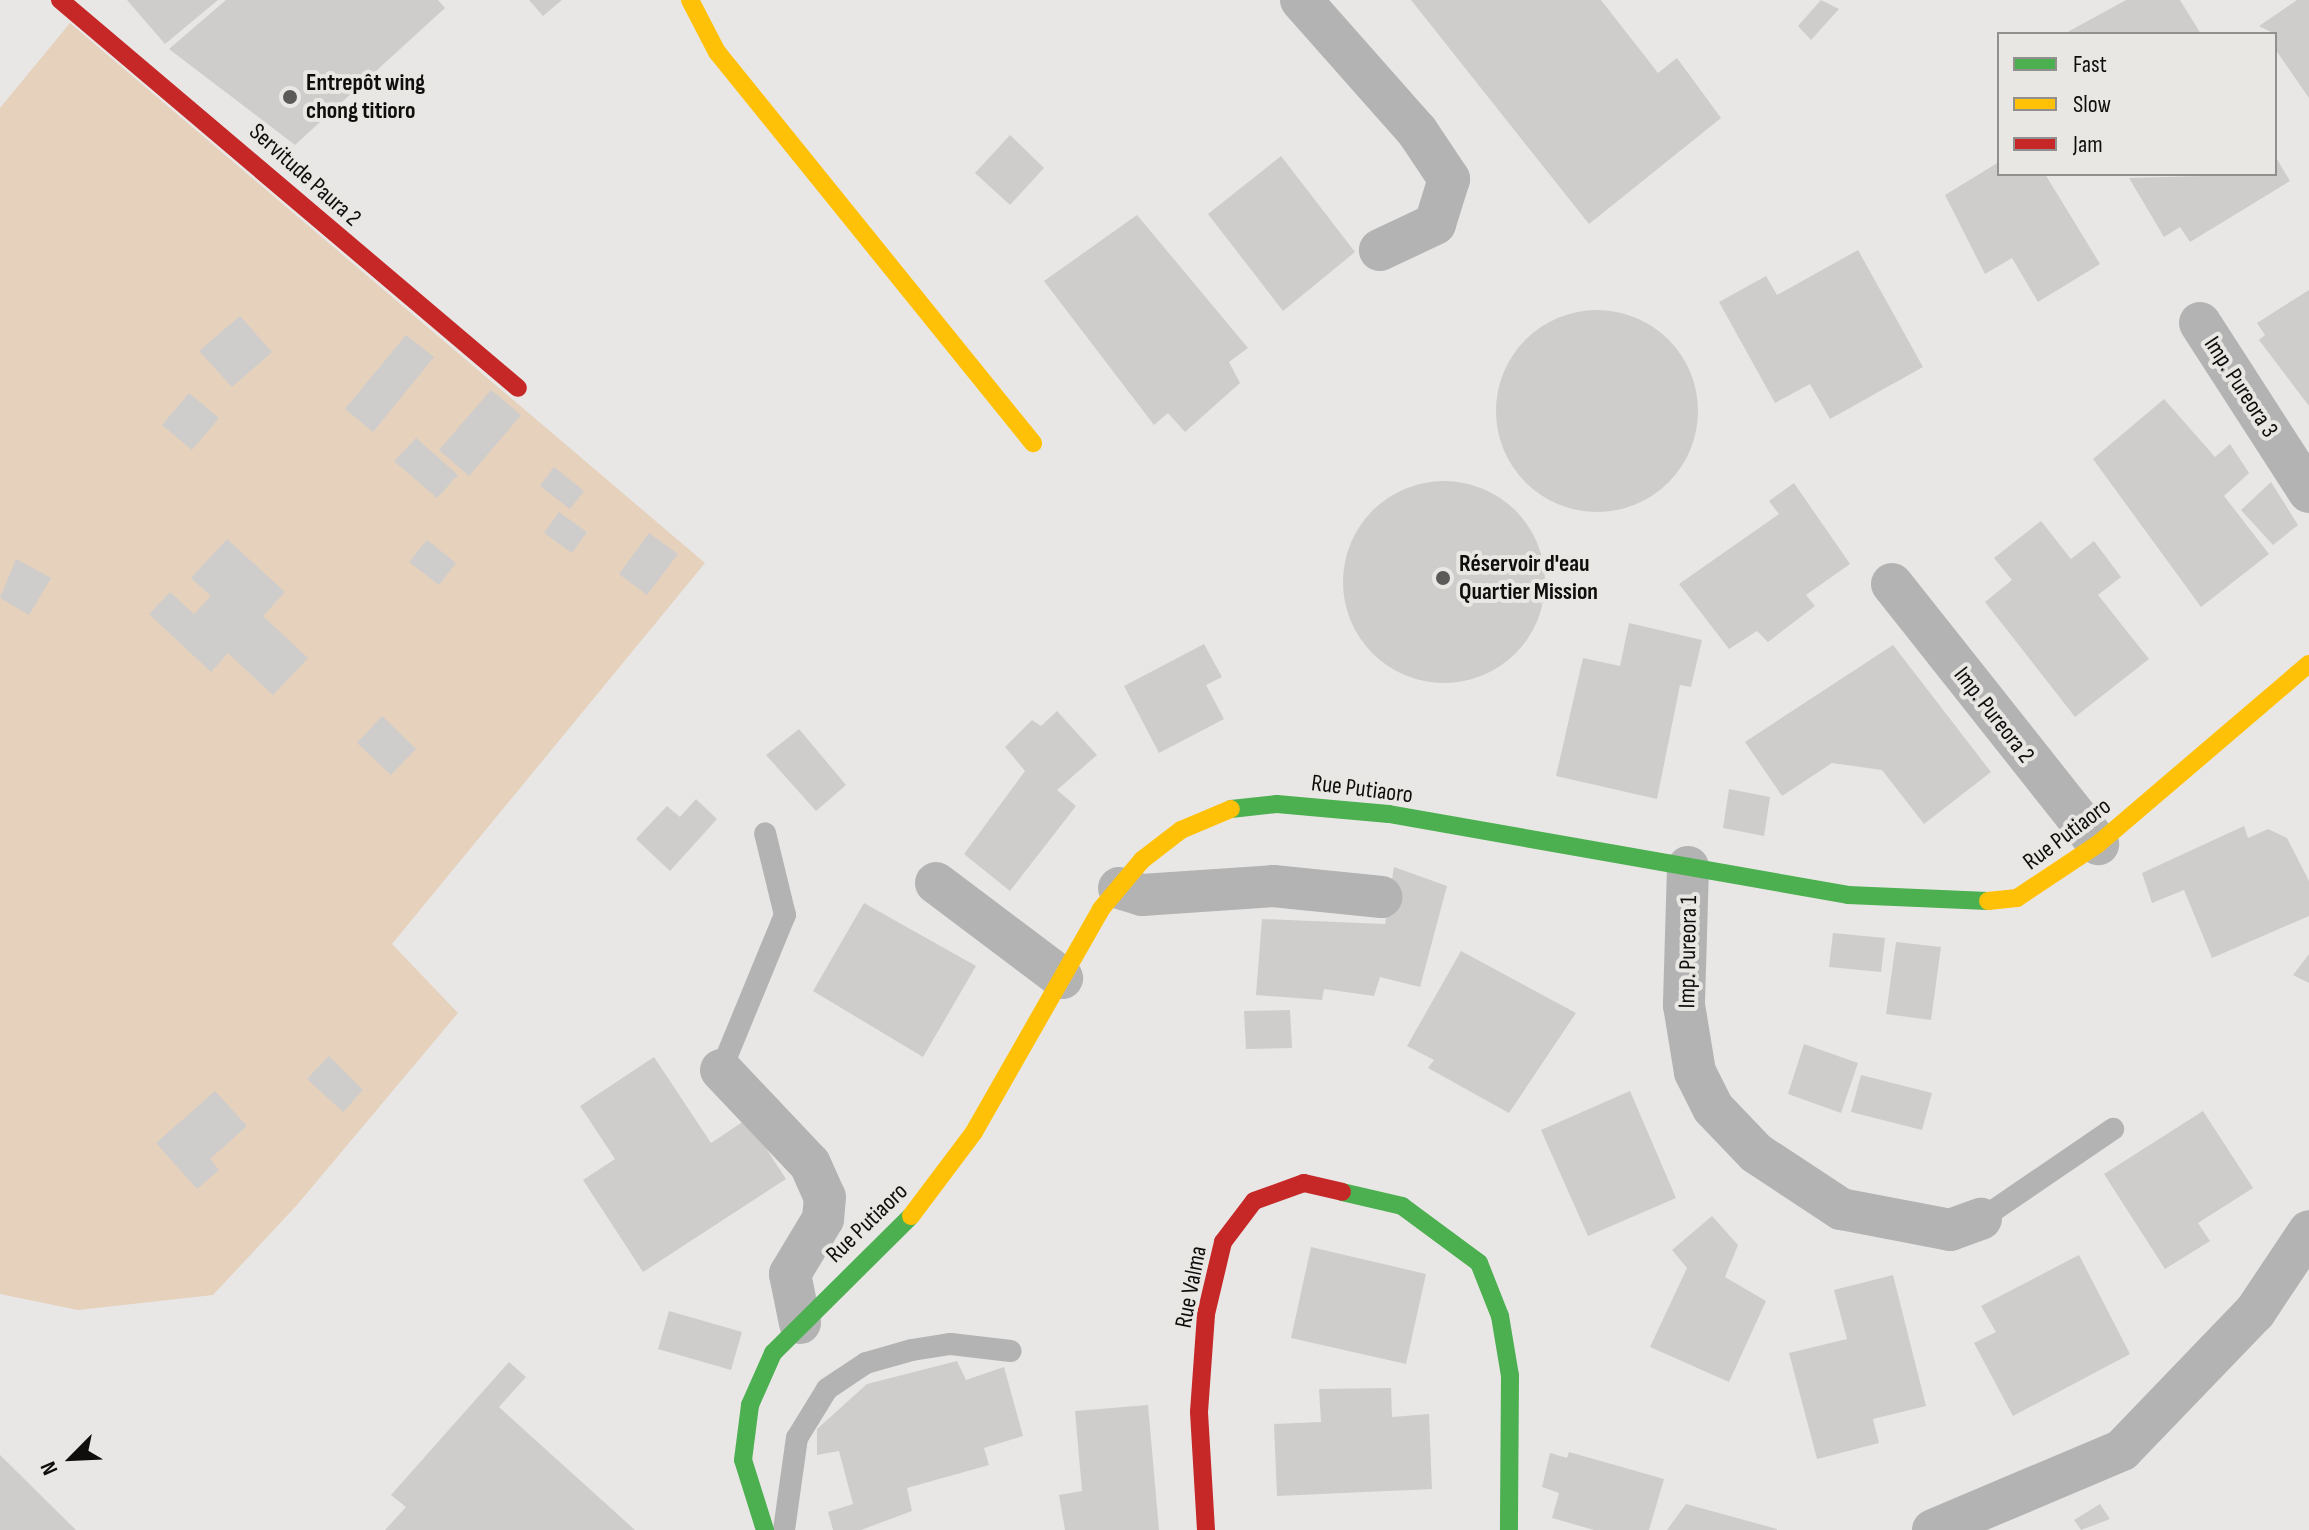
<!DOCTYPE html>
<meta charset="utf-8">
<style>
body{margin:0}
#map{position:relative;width:2309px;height:1530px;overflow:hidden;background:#e8e7e5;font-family:"Sofia Sans Condensed",sans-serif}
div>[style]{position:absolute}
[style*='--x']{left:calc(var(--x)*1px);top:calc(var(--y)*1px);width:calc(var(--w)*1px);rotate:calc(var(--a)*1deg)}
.green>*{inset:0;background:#e5d1bc}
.building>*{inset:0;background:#cecdcc}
.round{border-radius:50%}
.lane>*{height:22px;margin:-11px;padding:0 11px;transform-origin:11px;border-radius:11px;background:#b3b3b4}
.street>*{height:42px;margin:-21px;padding:0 21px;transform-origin:21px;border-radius:21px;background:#b3b3b4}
.fast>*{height:18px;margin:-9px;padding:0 9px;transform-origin:9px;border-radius:9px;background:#4caf50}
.slow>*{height:18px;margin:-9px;padding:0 9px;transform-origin:9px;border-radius:9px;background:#ffc107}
.jam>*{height:18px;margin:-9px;padding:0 9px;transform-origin:9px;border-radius:9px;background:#c62828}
.dots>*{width:22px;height:22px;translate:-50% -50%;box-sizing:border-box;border:4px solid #e9e7e4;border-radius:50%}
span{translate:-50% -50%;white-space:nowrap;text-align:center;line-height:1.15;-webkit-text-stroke:8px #e9e7e4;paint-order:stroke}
.poi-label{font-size:24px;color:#0f0e0d;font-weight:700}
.left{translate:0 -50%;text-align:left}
.street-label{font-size:24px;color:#0f0e0d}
.legend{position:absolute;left:1997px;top:32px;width:280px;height:144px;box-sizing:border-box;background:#e9e7e4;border:2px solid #92908e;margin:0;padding:10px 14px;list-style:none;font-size:24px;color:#0f0e0d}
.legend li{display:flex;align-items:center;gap:16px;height:40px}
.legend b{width:40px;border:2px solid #92908e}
.north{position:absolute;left:32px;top:1418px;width:80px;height:80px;-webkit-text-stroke:6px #e9e7e4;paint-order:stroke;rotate:246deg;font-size:22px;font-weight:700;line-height:32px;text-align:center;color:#0f0e0d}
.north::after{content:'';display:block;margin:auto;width:28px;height:36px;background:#0f0e0d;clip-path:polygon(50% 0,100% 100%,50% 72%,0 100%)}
</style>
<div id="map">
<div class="green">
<div style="clip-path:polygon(70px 23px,705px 563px,392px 944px,458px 1013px,297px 1205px,213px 1295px,78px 1310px,0 1294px,0 108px)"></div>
</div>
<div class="building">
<div style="clip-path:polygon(127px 0,218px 0,165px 44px)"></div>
<div style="clip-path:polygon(226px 0,438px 0,445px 8px,295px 145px,169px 49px)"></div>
<div style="clip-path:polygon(529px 0,562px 0,543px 16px)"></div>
<div style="clip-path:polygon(1411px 0,1601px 0,1658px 73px,1677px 58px,1721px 118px,1589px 224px)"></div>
<div style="clip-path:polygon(1821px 0,1839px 9px,1811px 40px,1798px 26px)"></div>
<div style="clip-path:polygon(2126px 0,2180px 0,2201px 34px,2064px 34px)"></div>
<div style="clip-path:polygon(2297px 0,2309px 0,2309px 98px,2275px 49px,2275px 34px,2259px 26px)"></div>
<div style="clip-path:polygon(1010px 135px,1044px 168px,1010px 205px,975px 173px)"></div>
<div style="clip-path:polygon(1281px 156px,1355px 252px,1283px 311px,1208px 214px)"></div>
<div style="clip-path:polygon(2275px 156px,2290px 181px,2190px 242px,2180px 227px,2164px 237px,2129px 178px,2275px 174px)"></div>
<div style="clip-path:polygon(1999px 162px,1999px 174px,2045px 174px,2100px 264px,2038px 302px,2012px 258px,1985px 274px,1945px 195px)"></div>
<div style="clip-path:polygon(1137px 215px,1248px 348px,1229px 362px,1240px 383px,1185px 432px,1168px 413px,1154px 425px,1044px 281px)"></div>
<div style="clip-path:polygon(1858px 250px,1923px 367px,1830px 419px,1810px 384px,1775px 403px,1719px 302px,1766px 276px,1777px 295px)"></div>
<div style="clip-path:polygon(2309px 290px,2309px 406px,2259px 340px,2265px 335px,2257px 323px)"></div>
<div class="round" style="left:1496px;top:310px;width:202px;height:202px"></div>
<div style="clip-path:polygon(240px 316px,272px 352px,232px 387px,199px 351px)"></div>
<div style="clip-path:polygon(406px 335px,434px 357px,373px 432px,345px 409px)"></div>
<div style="clip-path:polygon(491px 390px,521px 415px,469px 476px,439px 450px)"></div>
<div style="clip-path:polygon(189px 393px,219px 418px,192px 450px,162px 425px)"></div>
<div style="clip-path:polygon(2164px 399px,2215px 457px,2230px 444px,2249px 473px,2224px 496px,2269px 554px,2201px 607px,2093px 459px)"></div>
<div style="clip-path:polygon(416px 438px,458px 475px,437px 498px,394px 461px)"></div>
<div style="clip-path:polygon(554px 467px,584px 491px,570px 509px,540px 486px)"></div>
<div class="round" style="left:1343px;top:481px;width:202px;height:202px"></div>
<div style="clip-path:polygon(2271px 482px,2298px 525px,2273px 545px,2241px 510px)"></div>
<div style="clip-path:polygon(1794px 483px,1850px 564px,1806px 595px,1815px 606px,1768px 642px,1757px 631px,1729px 649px,1679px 584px,1779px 514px,1769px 501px)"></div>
<div style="clip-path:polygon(559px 512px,587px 532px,572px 553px,544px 533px)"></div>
<div style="clip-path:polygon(2041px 521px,2071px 559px,2094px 541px,2121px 577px,2098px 595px,2149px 659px,2075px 717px,1985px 602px,2012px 580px,1994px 558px)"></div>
<div style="clip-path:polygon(649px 533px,678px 554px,647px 595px,619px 574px)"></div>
<div style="clip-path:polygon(227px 539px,285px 592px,263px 616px,308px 658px,273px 695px,228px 653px,211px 672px,149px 614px,170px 592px,194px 614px,211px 596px,191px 578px)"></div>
<div style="clip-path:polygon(427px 540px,456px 563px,439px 585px,409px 562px)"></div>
<div style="clip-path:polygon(16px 559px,51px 578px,29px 615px,0 598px)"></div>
<div style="clip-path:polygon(1629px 623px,1702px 640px,1691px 687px,1680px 685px,1657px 799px,1556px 776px,1583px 658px,1620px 666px)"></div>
<div style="clip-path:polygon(1204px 644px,1222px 677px,1206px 685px,1224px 719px,1159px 753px,1124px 686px)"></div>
<div style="clip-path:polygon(1893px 645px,1991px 772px,1924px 824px,1882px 770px,1832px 763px,1782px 796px,1745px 742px)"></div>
<div style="clip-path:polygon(1057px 711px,1097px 755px,1057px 790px,1076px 806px,1010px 891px,964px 854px,1025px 771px,1005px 747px,1032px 720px,1041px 726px)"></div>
<div style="clip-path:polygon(382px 716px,416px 749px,391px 775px,357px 743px)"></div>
<div style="clip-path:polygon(799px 729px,846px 785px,816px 811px,766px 755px)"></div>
<div style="clip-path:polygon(1729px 789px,1770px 797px,1764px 836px,1723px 828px)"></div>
<div style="clip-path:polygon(696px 799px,717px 819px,670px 871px,636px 839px,667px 806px,680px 817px)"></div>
<div style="clip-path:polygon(2244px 826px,2248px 838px,2268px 829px,2287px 838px,2309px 881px,2309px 916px,2212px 958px,2184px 890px,2152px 903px,2142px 873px)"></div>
<div style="clip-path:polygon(1394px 867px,1447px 886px,1420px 987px,1380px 977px,1374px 996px,1324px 989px,1322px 1000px,1256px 995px,1262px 919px,1385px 924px)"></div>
<div style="clip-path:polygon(864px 903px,976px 966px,923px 1057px,813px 991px)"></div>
<div style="clip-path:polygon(1833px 933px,1885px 938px,1881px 972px,1829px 967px)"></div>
<div style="clip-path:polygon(1896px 942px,1941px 947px,1931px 1020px,1886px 1014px)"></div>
<div style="clip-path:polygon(1461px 951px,1576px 1013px,1509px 1113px,1428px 1068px,1434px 1060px,1407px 1046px)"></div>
<div style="clip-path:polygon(2309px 954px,2309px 983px,2293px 975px)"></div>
<div style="clip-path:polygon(1290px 1010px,1292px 1048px,1246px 1049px,1244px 1011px)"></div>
<div style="clip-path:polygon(1804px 1044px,1858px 1063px,1841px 1113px,1788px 1094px)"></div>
<div style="clip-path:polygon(329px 1056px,363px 1090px,343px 1112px,307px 1079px)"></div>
<div style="clip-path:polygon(654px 1057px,711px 1143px,747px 1119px,786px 1179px,643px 1272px,583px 1180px,615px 1159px,580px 1106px)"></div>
<div style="clip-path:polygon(1861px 1075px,1932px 1093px,1922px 1130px,1851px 1112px)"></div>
<div style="clip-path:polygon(215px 1091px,247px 1126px,210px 1159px,219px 1170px,197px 1189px,156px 1143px)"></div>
<div style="clip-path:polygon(1630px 1091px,1676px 1198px,1588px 1236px,1541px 1130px)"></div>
<div style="clip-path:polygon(2203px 1111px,2253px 1188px,2198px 1223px,2210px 1241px,2165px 1269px,2104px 1174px)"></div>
<div style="clip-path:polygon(1712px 1216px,1738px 1245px,1725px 1277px,1766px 1301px,1729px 1382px,1650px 1347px,1687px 1268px,1672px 1250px)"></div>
<div style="clip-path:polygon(1311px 1247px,1426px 1274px,1406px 1364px,1291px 1338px)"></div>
<div style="clip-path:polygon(2079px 1255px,2130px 1354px,2013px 1416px,1974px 1343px,1996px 1332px,1981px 1306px)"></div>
<div style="clip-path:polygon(1893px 1275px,1926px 1406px,1873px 1419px,1879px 1443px,1817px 1459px,1789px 1353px,1847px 1339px,1834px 1290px)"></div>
<div style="clip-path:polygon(669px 1311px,742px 1332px,731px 1370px,658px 1349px)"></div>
<div style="clip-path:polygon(957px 1361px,966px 1380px,1004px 1367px,1023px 1436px,984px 1448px,989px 1465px,907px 1488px,912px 1511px,861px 1530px,833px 1530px,828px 1512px,853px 1504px,839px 1451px,817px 1455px,817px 1429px,867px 1384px)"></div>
<div style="clip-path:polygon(509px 1362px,526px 1377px,499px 1407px,635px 1530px,385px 1530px,406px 1507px,391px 1495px)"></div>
<div style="clip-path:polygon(1391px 1388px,1392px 1417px,1429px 1414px,1432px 1489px,1277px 1496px,1274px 1424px,1321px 1422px,1319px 1389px)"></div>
<div style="clip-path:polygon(1148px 1405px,1159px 1530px,1065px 1530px,1059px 1495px,1082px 1491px,1075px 1411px)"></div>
<div style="clip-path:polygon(1569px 1452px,1664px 1479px,1649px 1530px,1594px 1530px,1552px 1518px,1559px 1493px,1542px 1487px,1550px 1453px,1567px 1458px)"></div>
<div style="clip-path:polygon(0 1455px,76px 1530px,0 1530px)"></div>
<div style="clip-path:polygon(1686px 1504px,1777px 1529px,1777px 1530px,1667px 1530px)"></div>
<div style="clip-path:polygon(2100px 1504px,2110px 1519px,2081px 1530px,2074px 1520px)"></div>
</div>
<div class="lane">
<div style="--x:721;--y:1070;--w:168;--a:-67.6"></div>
<div style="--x:785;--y:915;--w:84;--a:-103.7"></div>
<div style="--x:1981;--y:1219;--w:160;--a:-34.3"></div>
<div style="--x:784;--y:1530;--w:93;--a:-82"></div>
<div style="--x:797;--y:1438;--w:57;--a:-58.5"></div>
<div style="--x:827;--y:1389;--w:47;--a:-33.7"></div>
<div style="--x:866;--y:1363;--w:48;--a:-15.8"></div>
<div style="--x:912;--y:1350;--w:39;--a:-9"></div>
<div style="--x:951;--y:1344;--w:60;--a:6.7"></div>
</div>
<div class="street">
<div style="--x:1301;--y:0;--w:175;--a:48.5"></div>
<div style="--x:1417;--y:131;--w:58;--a:56.3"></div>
<div style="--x:1449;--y:179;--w:47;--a:107.3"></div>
<div style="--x:1435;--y:224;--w:61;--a:154.7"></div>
<div style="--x:2200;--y:323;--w:201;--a:57.2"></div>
<div style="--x:1892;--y:584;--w:332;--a:51.6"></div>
<div style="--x:1688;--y:867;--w:138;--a:91.7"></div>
<div style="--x:1684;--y:1005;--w:68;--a:80.7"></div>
<div style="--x:1695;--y:1072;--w:40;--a:63.4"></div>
<div style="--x:1713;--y:1108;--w:62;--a:46.3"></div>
<div style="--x:1756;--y:1153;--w:102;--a:33.4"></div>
<div style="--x:1841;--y:1209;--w:111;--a:10.9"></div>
<div style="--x:1950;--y:1230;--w:33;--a:-20"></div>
<div style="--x:936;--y:883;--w:158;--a:37"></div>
<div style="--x:1119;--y:888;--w:24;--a:17"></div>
<div style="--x:1142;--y:895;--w:131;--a:-3.9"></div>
<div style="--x:1273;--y:886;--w:109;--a:5.8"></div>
<div style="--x:721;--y:1070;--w:129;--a:46.6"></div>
<div style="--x:810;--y:1164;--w:36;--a:66"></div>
<div style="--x:825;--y:1197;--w:22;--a:95"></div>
<div style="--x:823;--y:1219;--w:64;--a:121"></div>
<div style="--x:790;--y:1274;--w:50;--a:78.5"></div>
<div style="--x:1933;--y:1530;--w:205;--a:-22.9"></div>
<div style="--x:2122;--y:1450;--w:192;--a:-46.1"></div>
<div style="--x:2255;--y:1312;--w:97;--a:-56.3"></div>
</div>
<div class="fast">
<div style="--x:1231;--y:809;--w:46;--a:-6.2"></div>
<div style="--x:1277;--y:804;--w:112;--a:5.1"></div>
<div style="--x:1389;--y:814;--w:466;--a:10"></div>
<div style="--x:1848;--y:895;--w:140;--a:2.5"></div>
<div style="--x:1342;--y:1192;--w:62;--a:13.1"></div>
<div style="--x:1402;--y:1206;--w:96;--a:36.5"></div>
<div style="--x:1479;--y:1263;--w:57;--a:68.4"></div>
<div style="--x:1500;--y:1316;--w:61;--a:80.5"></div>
<div style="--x:1510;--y:1376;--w:154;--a:90.4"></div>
<div style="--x:765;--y:1530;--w:73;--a:-107.4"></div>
<div style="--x:743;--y:1460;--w:55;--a:-82.7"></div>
<div style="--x:750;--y:1405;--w:57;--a:-66.1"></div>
<div style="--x:773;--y:1353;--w:194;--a:-44.8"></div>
</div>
<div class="slow">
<div style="--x:690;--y:0;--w:59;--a:62.6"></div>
<div style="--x:717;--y:52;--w:503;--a:51.06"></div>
<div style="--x:1988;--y:901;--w:29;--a:-6"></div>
<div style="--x:2017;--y:898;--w:97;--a:-33.7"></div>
<div style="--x:2098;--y:844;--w:277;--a:-40.5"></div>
<div style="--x:911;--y:1216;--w:105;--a:-53.1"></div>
<div style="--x:974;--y:1132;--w:257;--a:-60.3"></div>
<div style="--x:1101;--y:909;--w:64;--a:-50.1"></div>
<div style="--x:1142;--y:860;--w:49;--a:-37.6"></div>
<div style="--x:1181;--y:830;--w:54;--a:-22.8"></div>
</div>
<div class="jam">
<div style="--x:60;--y:0;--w:600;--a:40.27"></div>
<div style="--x:1206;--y:1530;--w:118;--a:-93.4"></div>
<div style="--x:1199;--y:1412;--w:98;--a:-85.9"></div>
<div style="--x:1206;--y:1314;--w:74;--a:-76.7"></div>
<div style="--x:1223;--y:1242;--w:51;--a:-52.9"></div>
<div style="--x:1254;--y:1201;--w:53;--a:-19.8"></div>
<div style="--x:1304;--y:1183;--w:39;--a:13"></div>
</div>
<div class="dots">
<div style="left:290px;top:97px;background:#5b5a59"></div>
<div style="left:1443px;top:578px;background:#5b5a59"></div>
</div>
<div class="poi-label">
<span class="left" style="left:306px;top:97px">Entrepôt wing<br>chong titioro</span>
<span class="left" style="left:1459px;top:578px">Réservoir d'eau<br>Quartier Mission</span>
</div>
<div class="street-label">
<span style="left:305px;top:175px;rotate:42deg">Servitude Paura 2</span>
<span style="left:2241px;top:387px;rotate:57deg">Imp. Pureora 3</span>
<span style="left:1994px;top:715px;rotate:52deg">Imp. Pureora 2</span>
<span style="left:1362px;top:789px;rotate:7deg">Rue Putiaoro</span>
<span style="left:2067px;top:834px;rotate:-37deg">Rue Putiaoro</span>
<span style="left:1688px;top:952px;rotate:-89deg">Imp. Pureora 1</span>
<span style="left:867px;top:1223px;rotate:-44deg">Rue Putiaoro</span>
<span style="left:1191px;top:1287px;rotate:-79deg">Rue Valma</span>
</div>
<ul class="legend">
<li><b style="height:10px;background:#4caf50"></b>Fast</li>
<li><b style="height:10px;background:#ffc107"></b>Slow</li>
<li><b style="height:10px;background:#c62828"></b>Jam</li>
</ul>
<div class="north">N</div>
</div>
